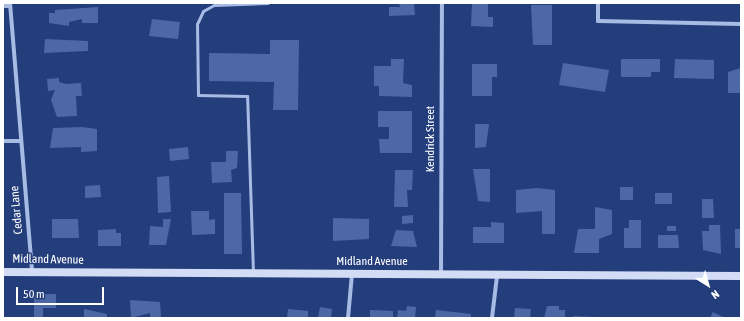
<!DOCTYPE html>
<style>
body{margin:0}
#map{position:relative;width:744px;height:321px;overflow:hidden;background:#243e7c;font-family:"Asap Condensed",sans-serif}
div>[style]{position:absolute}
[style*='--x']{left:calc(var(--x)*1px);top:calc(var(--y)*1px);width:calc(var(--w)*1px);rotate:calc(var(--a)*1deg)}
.building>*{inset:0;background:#4d68a5}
.lane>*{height:3px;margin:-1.5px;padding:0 1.5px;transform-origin:1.5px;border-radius:1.5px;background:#a8bbe5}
.street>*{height:4px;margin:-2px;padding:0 2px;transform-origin:2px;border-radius:2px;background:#a8bbe5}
.secondary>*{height:8px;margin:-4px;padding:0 4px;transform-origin:4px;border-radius:4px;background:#d2dcf5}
span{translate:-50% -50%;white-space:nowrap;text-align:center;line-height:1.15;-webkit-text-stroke:3px #243e7c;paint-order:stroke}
.street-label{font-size:12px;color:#fff}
.frame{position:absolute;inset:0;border:4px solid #fff;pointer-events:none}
.north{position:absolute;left:688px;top:265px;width:40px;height:40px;-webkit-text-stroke:3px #243e7c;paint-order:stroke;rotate:143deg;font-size:11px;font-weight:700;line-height:16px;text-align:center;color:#fff}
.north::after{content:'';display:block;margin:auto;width:14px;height:18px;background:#fff;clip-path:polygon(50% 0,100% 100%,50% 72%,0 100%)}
.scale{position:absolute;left:16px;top:287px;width:88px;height:18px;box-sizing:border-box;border:2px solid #fff;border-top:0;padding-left:5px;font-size:12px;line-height:14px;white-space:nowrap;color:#fff;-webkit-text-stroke:3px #243e7c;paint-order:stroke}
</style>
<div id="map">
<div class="building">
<div style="clip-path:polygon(399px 3px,414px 3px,415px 15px,389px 16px,389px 7px,400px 7px)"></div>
<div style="clip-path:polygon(472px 3px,488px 3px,488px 17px,493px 17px,493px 27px,471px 26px)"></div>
<div style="clip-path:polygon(531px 5px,552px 5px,552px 45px,533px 45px)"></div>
<div style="clip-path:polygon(98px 7px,98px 23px,82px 23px,82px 19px,69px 22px,69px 26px,49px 23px,49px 13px,55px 13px,55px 10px)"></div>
<div style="clip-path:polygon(152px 19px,180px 22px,178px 39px,149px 36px)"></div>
<div style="clip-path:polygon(45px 39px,88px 41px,88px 51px,44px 53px)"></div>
<div style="clip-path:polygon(270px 40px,299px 40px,298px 110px,273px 110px,274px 82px,209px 81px,209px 53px,270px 54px)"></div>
<div style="clip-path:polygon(391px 59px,404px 59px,403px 83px,412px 85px,412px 97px,379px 96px,379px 86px,374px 86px,374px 66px,391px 66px)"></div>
<div style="clip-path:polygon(621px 59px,660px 59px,660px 72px,651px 72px,651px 77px,621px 77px)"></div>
<div style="clip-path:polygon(675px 59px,714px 60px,714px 79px,674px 78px)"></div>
<div style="clip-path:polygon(563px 63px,609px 70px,605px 92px,559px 85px)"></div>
<div style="clip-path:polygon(472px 64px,497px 64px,497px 77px,492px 77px,492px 96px,472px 96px)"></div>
<div style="clip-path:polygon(741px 68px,741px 93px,728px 93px,728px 72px)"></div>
<div style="clip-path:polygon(59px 78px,59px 82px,66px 84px,81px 83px,82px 96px,76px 96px,77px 116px,57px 117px,51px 100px,55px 90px,48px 91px,47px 79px)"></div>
<div style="clip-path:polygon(378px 111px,412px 111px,412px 153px,380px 153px,379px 139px,389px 139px,389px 127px,378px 127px)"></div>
<div style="clip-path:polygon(475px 124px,489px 124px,486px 147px,475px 148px)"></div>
<div style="clip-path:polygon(82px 127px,97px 129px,97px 151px,81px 152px,81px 147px,50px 148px,53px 128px)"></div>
<div style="clip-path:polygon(188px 147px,189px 159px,170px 161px,169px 149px)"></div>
<div style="clip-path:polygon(226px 151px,238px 151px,237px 168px,231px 170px,232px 182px,212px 183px,211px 162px,226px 162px)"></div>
<div style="clip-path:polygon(473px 169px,490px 169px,490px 202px,478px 201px)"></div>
<div style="clip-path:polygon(395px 170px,413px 170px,412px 190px,407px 190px,408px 207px,394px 207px)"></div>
<div style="clip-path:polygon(169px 176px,171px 212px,158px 213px,157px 177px)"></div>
<div style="clip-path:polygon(100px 185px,101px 197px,85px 198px,85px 186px)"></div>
<div style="clip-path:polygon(620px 187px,633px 187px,633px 200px,620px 200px)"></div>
<div style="clip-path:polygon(537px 188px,555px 190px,555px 234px,542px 234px,542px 211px,516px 213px,516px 190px)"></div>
<div style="clip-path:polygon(224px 193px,241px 193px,242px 254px,224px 254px)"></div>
<div style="clip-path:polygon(655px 193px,672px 193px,672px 204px,655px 204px)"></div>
<div style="clip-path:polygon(702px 199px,713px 199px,714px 218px,702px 218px)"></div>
<div style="clip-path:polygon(595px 207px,612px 210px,612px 234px,599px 239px,599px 253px,574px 253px,578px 229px,595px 229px)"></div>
<div style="clip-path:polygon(191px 211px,209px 211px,209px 220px,215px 219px,215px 234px,192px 235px)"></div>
<div style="clip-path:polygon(413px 215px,413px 223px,402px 224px,402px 216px)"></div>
<div style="clip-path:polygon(333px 218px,369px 219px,369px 239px,333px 241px)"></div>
<div style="clip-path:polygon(52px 219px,78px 219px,79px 238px,52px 238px)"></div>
<div style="clip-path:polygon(163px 219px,171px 219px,166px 245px,149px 245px,150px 226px,163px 227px)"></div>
<div style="clip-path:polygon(629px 220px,641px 220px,641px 248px,624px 248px,624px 228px,629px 228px)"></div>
<div style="clip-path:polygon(491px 222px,504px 223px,504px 243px,473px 243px,473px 227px,491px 227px)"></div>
<div style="clip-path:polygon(709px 225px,720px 225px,721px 254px,703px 250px,702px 231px,709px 231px)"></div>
<div style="clip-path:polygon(667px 226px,676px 226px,676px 231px,667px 231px)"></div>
<div style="clip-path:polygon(116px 229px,116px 233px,121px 233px,121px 246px,98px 246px,98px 230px)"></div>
<div style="clip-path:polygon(735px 229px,741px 229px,741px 248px,735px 248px)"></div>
<div style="clip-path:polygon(396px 230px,413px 231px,417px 247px,391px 246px)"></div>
<div style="clip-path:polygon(658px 235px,678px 235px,679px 248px,658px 248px)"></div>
<div style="clip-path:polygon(34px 294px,56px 294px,56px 308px,43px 308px,43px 318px,34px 318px)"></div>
<div style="clip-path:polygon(130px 300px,160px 302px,161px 317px,150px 317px,150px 313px,131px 318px)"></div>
<div style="clip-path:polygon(407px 306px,416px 307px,415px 318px,397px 318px,398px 310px,406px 311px)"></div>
<div style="clip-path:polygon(547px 306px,559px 306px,559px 310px,565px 310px,565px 318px,544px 318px)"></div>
<div style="clip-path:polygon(320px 307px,332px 309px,331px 318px,318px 318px)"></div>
<div style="clip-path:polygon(515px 308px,531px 309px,530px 318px,514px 318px)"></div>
<div style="clip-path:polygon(84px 309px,107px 314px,107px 318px,84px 318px)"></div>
<div style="clip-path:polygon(288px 309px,308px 311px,308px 318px,287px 318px)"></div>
<div style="clip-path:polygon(370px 310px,393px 311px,393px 318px,370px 318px)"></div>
<div style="clip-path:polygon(436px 310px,471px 314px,471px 318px,435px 318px)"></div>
<div style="clip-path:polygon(713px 312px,725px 318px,710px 318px)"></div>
<div style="clip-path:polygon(573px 316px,597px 317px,597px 318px,573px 318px)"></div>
</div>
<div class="lane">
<div style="--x:253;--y:273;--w:177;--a:-91.9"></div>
<div style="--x:247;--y:96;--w:49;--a:-178.8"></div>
<div style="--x:198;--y:95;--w:71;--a:-90.8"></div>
<div style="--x:197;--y:24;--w:14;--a:-65"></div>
<div style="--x:203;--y:11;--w:13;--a:-29"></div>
<div style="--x:214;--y:5;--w:54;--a:-2.1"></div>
</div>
<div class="street">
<div style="--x:10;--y:3;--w:271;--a:85.3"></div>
<div style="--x:598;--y:3;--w:18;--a:90"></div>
<div style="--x:598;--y:21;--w:143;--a:1.2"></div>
<div style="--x:3;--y:6;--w:7;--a:0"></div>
<div style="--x:3;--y:141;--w:18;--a:0"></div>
<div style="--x:441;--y:275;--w:272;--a:-89.8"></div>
<div style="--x:348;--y:318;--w:44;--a:-84.8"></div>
<div style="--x:492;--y:318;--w:42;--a:-83.2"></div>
</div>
<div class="secondary">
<div style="--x:3;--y:272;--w:738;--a:0.31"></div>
</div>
<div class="street-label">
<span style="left:431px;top:139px;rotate:-90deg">Kendrick Street</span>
<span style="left:17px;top:210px;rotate:-95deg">Cedar Lane</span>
<span style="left:48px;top:260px;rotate:1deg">Midland Avenue</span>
<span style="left:372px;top:262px">Midland Avenue</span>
</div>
<div class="frame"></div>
<div class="north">N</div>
<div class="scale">50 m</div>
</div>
